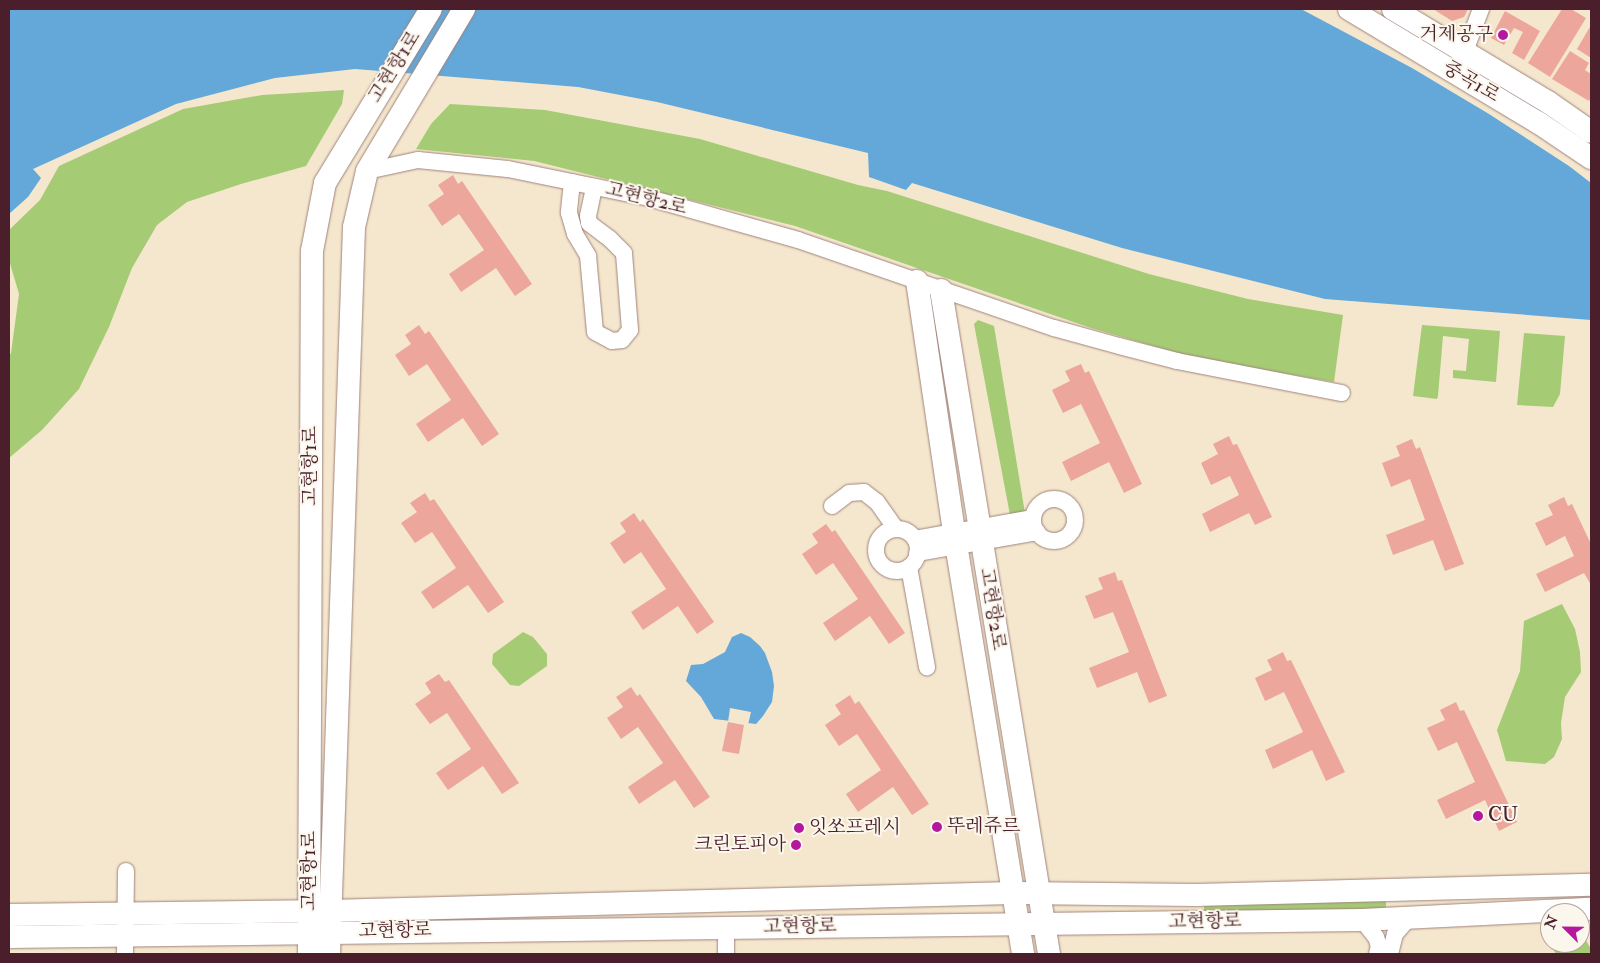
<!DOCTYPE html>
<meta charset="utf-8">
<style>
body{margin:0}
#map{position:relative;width:1600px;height:963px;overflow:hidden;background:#f5e7ce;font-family:"IM FELL Double Pica","Noto Serif KR",serif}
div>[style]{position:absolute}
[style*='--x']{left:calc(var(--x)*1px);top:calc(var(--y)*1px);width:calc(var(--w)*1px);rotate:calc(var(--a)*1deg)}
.green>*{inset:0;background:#a6cb75}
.water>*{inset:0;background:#63a8d9}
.pier>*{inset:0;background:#f5e7ce}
.building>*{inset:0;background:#eda69b}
.roads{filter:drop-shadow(0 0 1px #a0837c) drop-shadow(0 0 1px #a0837c)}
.street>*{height:16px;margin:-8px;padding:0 8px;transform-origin:8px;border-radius:8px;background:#fff}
.street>.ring{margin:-8px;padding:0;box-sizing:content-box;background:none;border:16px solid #fff;border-radius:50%}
.secondary>*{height:22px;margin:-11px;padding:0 11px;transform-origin:11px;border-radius:11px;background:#fff}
.dots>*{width:14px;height:14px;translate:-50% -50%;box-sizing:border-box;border:2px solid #fbf7ec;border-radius:50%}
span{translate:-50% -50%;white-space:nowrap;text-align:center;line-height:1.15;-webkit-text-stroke:4px #fbf7ec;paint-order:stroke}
.poi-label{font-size:19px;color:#4a1f2b}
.right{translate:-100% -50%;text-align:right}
.left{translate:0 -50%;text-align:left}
.street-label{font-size:19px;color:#4a1f2b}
.frame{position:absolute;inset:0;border:10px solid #4a1f2b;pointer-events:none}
.north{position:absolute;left:1540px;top:903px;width:50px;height:50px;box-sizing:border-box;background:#fbf7ec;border:1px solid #b4a19f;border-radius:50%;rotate:293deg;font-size:14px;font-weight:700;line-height:20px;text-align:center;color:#4a1f2b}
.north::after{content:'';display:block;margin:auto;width:18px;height:22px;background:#b5179e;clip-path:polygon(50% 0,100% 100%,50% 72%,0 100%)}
</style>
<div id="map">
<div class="green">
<div style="clip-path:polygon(344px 90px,342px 104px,306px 166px,241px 184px,187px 202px,157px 225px,132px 268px,109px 327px,79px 389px,42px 430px,9px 458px,9px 356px,11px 353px,19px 294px,9px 260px,9px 230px,40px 200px,59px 166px,183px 109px,262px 95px)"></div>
<div style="clip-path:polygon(450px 104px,545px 110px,700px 139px,858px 185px,887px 191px,1149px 274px,1248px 299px,1343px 315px,1334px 382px,1195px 358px,1091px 328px,795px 226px,534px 161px,416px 149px,431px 124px)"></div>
<div style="clip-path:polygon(978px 320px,994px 326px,1025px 513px,1010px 515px,974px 324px)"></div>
<div style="clip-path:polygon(1422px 325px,1500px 331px,1496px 382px,1453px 378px,1453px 370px,1466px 371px,1469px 339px,1443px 336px,1438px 396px,1437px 399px,1413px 396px)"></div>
<div style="clip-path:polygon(1524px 333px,1565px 336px,1560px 394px,1553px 407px,1517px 405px)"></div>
<div style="clip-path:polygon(1562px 604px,1575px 629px,1580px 652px,1581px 672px,1565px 697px,1561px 723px,1562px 739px,1554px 757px,1545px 764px,1506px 761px,1497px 730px,1520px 671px,1524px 621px)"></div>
<div style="clip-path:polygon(523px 632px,533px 637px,547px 654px,547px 666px,519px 686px,510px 685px,492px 664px,493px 654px)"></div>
<div style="clip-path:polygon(1386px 901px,1386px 909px,1204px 911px,1204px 903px)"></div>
<div style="clip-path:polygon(1580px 937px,1584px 937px,1591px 949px,1591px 954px,1556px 954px,1550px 943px,1580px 943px)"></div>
</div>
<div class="water">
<div style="clip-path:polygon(9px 9px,1301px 9px,1412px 68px,1489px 114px,1569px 166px,1591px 183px,1591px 320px,1325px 299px,1122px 248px,912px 183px,906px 190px,869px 177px,868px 153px,657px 102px,578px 87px,355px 69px,275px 78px,176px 104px,33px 169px,41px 178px,28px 197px,9px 214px)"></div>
<div style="clip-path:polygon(741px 633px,750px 637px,760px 646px,765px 653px,772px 672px,774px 686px,772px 702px,763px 716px,756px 724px,714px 719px,701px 697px,686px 681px,691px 665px,703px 664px,725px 652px,732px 637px)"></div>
</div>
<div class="pier">
<div style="clip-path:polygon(730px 708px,751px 712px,748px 725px,728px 722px)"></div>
</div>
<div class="building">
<div style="clip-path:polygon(1433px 9px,1468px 9px,1464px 17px,1452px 21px)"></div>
<div style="clip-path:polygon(1562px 9px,1571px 9px,1586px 18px,1550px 77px,1528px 63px)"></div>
<div style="clip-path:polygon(1505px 11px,1540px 31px,1524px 60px,1512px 53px,1523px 32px,1514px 28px,1504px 45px,1491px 38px)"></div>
<div style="clip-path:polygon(1591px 25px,1591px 58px,1577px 49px)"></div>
<div style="clip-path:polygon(1570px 51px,1589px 63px,1585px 70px,1591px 74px,1591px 97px,1589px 101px,1552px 79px)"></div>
<div style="clip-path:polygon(453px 175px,458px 184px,462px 181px,532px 284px,515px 296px,496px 268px,461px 292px,449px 274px,484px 250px,459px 214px,442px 226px,428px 205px,444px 194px,438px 185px)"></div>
<div style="clip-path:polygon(419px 325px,425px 334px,429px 331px,499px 434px,482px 446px,463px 418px,428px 442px,416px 424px,451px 400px,427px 364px,409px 376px,395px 355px,411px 344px,405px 335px)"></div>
<div style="clip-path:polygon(1081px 364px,1085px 373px,1089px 371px,1142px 484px,1124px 493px,1109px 462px,1071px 481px,1062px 462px,1100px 443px,1081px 404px,1063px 413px,1052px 390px,1070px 381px,1065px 371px)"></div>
<div style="clip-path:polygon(1229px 436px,1233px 445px,1237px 444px,1272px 517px,1255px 525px,1249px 513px,1210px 532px,1202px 514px,1239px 495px,1230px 476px,1211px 485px,1201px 463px,1218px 454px,1213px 444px)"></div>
<div style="clip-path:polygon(1412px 439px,1416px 449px,1420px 447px,1464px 564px,1445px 571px,1433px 540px,1393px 555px,1386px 535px,1425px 520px,1410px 479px,1391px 487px,1382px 463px,1400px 456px,1396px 446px)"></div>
<div style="clip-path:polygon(425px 493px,430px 501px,434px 499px,504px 602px,488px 613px,468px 585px,433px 609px,421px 592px,456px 568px,432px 532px,415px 543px,401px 523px,417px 512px,410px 503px)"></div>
<div style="clip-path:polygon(1564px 497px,1568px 506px,1572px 504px,1591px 544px,1591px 585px,1584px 573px,1545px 592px,1536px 574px,1574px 556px,1565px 536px,1546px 546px,1535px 523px,1553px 515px,1548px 505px)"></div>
<div style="clip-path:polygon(634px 513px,640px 522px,643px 519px,714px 622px,697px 634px,678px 606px,643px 630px,631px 612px,666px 589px,641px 552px,624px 564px,610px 543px,626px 532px,620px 523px)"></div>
<div style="clip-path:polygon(826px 524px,832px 532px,835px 530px,905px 633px,889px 644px,870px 616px,835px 641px,823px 623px,858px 599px,833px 563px,816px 575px,802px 554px,818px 543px,812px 534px)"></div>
<div style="clip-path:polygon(1115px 572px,1118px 581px,1122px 580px,1167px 696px,1149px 703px,1137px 672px,1097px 688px,1089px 668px,1129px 652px,1113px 612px,1094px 619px,1085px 596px,1103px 589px,1098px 578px)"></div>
<div style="clip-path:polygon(1283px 652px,1287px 661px,1291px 660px,1345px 772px,1326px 781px,1312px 750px,1273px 769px,1265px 750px,1303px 732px,1284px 692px,1265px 701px,1255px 678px,1272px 670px,1267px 660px)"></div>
<div style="clip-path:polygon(439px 674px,445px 682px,449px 680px,519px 783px,502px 794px,483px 766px,448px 790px,436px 773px,471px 749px,447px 713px,430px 724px,415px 704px,431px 693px,425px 683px)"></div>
<div style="clip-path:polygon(631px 687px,637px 696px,640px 694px,710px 797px,694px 808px,675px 780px,639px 804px,628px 787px,663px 763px,638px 727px,621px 739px,607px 718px,623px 707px,616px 697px)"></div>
<div style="clip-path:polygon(850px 695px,855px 704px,859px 701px,929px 804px,912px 815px,893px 787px,858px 812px,846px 794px,881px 770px,857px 734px,839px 746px,825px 725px,841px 714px,835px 705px)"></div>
<div style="clip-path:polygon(1456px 702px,1460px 711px,1464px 710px,1517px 822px,1499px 831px,1485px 800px,1446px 819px,1437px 800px,1475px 782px,1457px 742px,1438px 751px,1427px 728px,1445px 720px,1440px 710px)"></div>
<div style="clip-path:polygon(728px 722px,744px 725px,739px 754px,722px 751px)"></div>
</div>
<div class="roads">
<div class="street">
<div style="--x:1461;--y:62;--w:57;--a:-69.3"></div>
<div style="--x:367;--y:171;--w:52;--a:-12.2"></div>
<div style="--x:418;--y:160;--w:90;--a:5.7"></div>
<div style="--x:508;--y:169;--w:144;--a:11.6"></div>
<div style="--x:649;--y:198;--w:155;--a:15.7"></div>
<div style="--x:798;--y:240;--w:271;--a:19"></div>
<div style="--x:1054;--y:328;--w:67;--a:15.5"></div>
<div style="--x:1119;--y:346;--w:60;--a:14.5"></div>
<div style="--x:1177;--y:361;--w:168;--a:11"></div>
<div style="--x:572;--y:182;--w:31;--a:96"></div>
<div style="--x:569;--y:213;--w:22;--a:74"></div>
<div style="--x:575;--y:234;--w:26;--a:59"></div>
<div style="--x:588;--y:256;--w:76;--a:84.7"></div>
<div style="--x:595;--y:332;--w:19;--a:28"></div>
<div style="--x:612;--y:341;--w:10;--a:-6"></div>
<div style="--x:622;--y:340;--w:13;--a:-51"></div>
<div style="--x:630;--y:330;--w:77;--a:-94.5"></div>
<div style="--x:624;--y:253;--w:20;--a:-135"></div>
<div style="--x:610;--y:239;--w:26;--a:-143"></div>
<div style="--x:589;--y:223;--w:7;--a:-98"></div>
<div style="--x:588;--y:216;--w:30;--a:-78"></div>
<div class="ring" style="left:1033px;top:499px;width:26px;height:26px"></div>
<div style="--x:832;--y:506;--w:21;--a:-37"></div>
<div style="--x:849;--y:493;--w:15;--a:-4"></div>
<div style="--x:864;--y:492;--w:16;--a:38"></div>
<div style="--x:877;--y:502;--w:32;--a:55"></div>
<div class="ring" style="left:876px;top:529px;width:26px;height:26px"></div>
<div style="--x:915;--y:539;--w:120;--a:-10.1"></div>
<div style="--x:917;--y:553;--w:122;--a:-9.9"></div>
<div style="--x:909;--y:567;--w:102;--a:79.8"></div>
<div style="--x:1362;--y:920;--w:22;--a:51"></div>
<div style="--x:1376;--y:937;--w:9;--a:72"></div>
<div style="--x:1379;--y:946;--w:8;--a:104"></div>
<div style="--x:726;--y:928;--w:26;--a:90"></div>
<div style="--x:125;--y:954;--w:83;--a:-89.3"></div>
<div style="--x:1390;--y:954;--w:21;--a:-76"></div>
<div style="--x:1395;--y:934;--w:23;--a:-49"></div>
</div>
<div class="secondary">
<div style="--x:1349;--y:9;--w:222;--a:31"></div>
<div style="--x:1539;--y:123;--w:63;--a:33.9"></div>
<div style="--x:1393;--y:9;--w:181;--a:31"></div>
<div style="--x:1548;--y:102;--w:52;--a:34.9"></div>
<div style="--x:917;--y:281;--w:254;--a:81.6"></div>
<div style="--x:954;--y:532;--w:428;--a:80.7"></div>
<div style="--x:941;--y:290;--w:673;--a:80.76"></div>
<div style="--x:9;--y:915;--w:320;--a:-0.7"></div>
<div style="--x:329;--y:911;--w:684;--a:-1.51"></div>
<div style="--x:1013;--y:893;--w:183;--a:0.6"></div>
<div style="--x:1196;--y:895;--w:395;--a:-1.5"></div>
<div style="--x:9;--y:937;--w:1353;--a:-0.72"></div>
<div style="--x:1362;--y:920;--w:229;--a:-2.8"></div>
<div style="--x:309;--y:954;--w:703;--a:-89.76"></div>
<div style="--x:312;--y:251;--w:69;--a:-79.2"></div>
<div style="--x:325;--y:183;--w:204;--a:-58.7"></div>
<div style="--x:329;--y:954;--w:727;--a:-88.03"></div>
<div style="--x:354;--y:227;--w:57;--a:-76.9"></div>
<div style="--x:367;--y:171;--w:189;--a:-59.1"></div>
</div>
</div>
<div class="dots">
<div style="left:1503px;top:35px;background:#b5179e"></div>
<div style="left:1478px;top:816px;background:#b5179e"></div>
<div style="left:937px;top:827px;background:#b5179e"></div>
<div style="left:799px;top:828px;background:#b5179e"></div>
<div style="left:796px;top:845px;background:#b5179e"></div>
</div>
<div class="poi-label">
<span class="right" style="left:1493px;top:35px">거제공구</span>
<span class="left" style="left:1488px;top:816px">CU</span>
<span class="left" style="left:947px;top:827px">뚜레쥬르</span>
<span class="left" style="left:809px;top:828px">잇쏘프레시</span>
<span class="right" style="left:786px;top:845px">크린토피아</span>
</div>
<div class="street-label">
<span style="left:395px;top:67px;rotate:-58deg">고현항1로</span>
<span style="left:1471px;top:82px;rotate:31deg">중곡1로</span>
<span style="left:646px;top:199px;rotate:14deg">고현항2로</span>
<span style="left:311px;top:466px;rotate:-90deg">고현항1로</span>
<span style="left:992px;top:609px;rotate:81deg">고현항2로</span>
<span style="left:310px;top:871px;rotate:-90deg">고현항1로</span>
<span style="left:1205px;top:922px;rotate:-1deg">고현항로</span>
<span style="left:800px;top:927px;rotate:-1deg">고현항로</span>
<span style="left:395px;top:931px;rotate:-1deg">고현항로</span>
</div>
<div class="frame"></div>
<div class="north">N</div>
</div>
